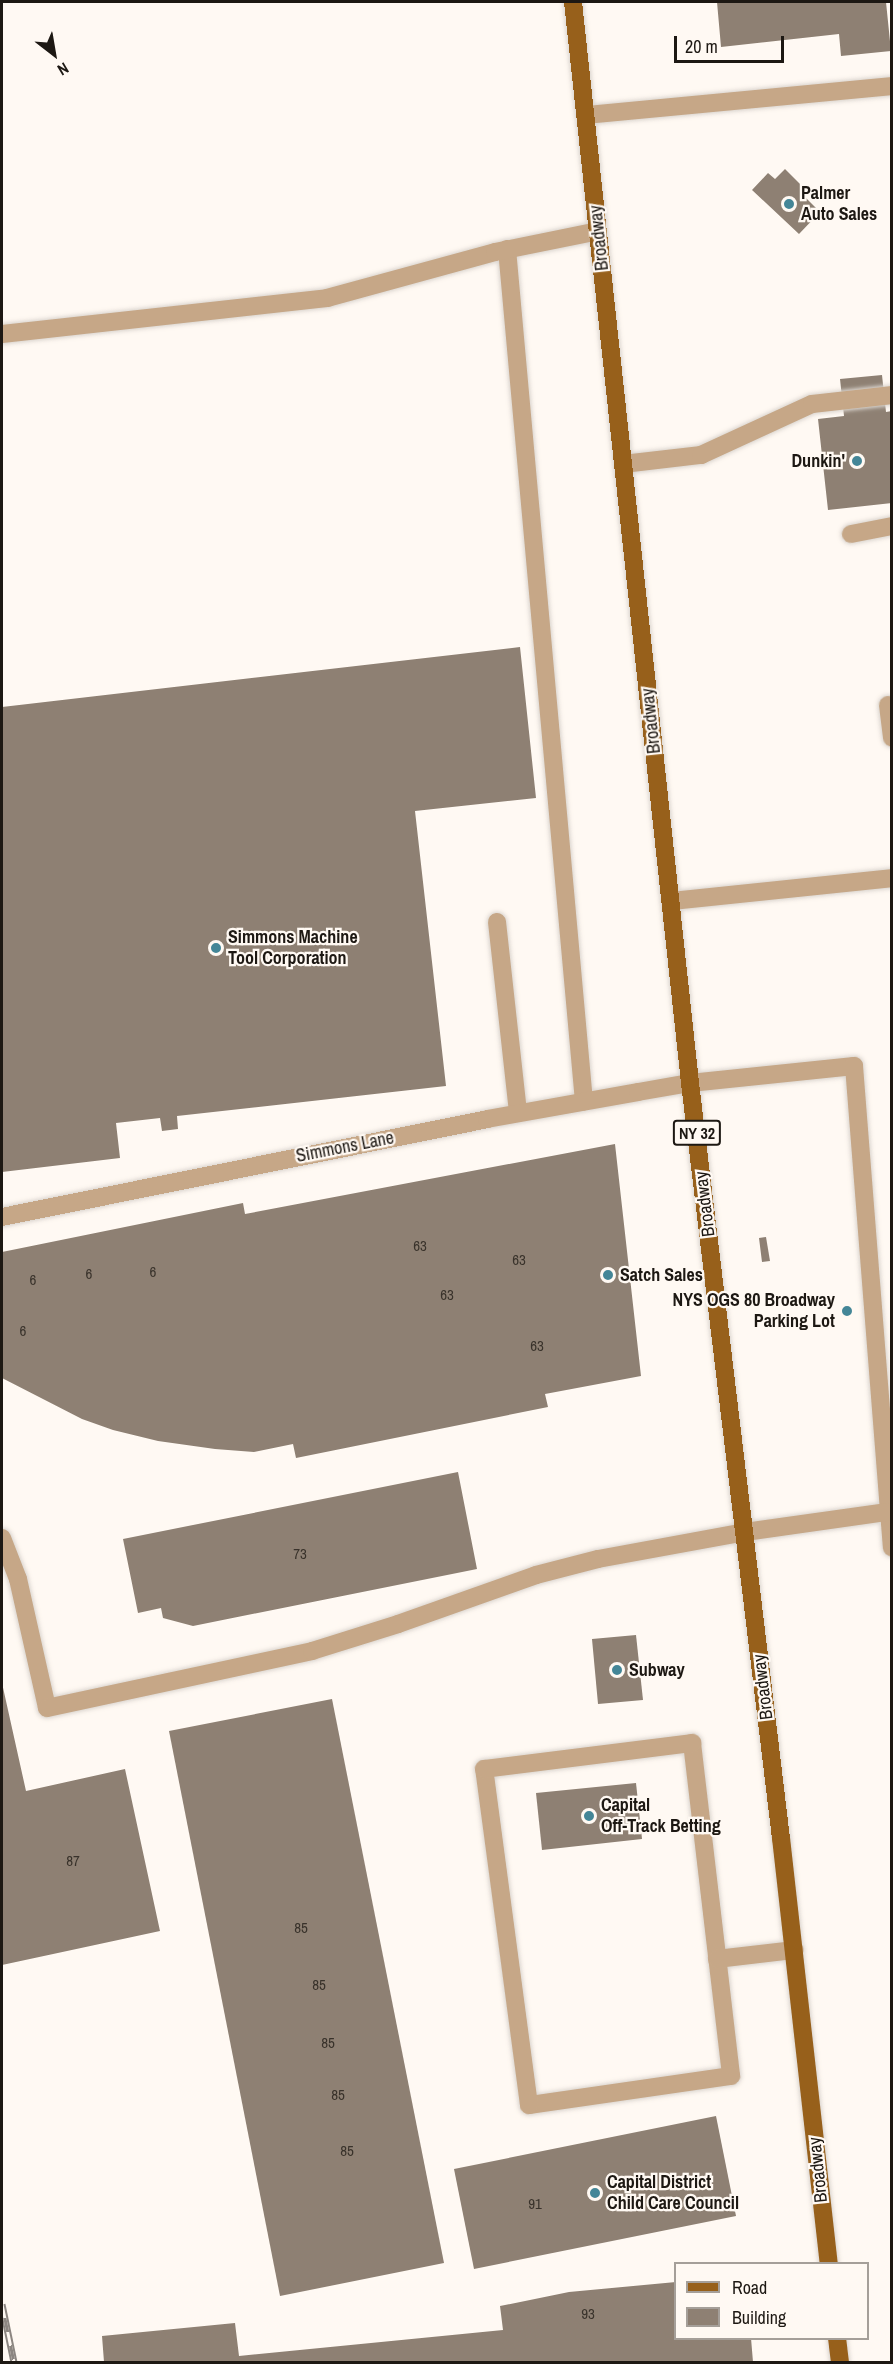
<!DOCTYPE html>
<style>
body{margin:0}
#map{position:relative;width:893px;height:2364px;overflow:hidden;background:#fff9f3;font-family:"Archivo Narrow",sans-serif}
div>[style]{position:absolute}
[style*='--x']{left:calc(var(--x)*1px);top:calc(var(--y)*1px);width:calc(var(--w)*1px);rotate:calc(var(--a)*1deg)}
.building>*{inset:0;background:#8e8073}
.roads{filter:drop-shadow(0 0 2px #dbd5cf) drop-shadow(0 0 2px #dbd5cf)}
.minor>*{height:18px;margin:-9px;padding:0 9px;transform-origin:9px;border-radius:9px;background:#c6a787}
.major>*{height:18px;margin:-9px;padding:0 9px;transform-origin:9px;border-radius:9px;background:#97601b}
.rail>*{height:7px;margin-top:-3.5px;transform-origin:0;background:repeating-linear-gradient(90deg,#fff9f3 0 14px,#8c8681 0 28px);box-sizing:border-box;border-block:2px solid #8c8681}
.dots>*{width:16px;height:16px;translate:-50% -50%;box-sizing:border-box;border:3px solid #fff9f3;border-radius:50%}
span{translate:-50% -50%;white-space:nowrap;text-align:center;line-height:1.15;-webkit-text-stroke:4.5px #fff9f3;paint-order:stroke}
.number-label{font-size:15px;color:#39322b}
.number-label span{-webkit-text-stroke-width:0}
.shield-label span{padding:2px 4px;background:#fff9f3;border:2px solid;border-radius:4px;-webkit-text-stroke-width:0}
.shield-label{font-size:16px;color:#1d1813;font-weight:700}
.poi-label{font-size:18px;color:#1d1813;font-weight:700}
.left{translate:0 -50%;text-align:left}
.right{translate:-100% -50%;text-align:right}
.street-label{font-size:18px;color:#1d1813}
.frame{position:absolute;inset:0;border:3px solid #1d1813;pointer-events:none}
.legend{position:absolute;left:674px;top:2262px;width:195px;height:78px;box-sizing:border-box;background:#fff9f3;border:2px solid #a59f99;margin:0;padding:8px 10px;list-style:none;font-size:18px;color:#1d1813}
.legend li{display:flex;align-items:center;gap:12px;height:30px}
.legend b{width:30px;border:2px solid #a59f99}
.north{position:absolute;left:24px;top:24px;width:60px;height:60px;-webkit-text-stroke:4px #fff9f3;paint-order:stroke;rotate:149deg;font-size:16px;font-weight:700;line-height:24px;text-align:center;color:#1d1813}
.north::after{content:'';display:block;margin:auto;width:21px;height:27px;background:#1d1813;clip-path:polygon(50% 0,100% 100%,50% 72%,0 100%)}
.scale{position:absolute;left:674px;top:36px;width:110px;height:27px;box-sizing:border-box;border:3px solid #1d1813;border-top:0;padding-left:8px;font-size:18px;line-height:21px;white-space:nowrap;color:#1d1813;-webkit-text-stroke:4px #fff9f3;paint-order:stroke}
</style>
<div id="map">
<div class="building">
<div style="clip-path:polygon(717px 2px,886px 2px,891px 51px,841px 56px,839px 34px,721px 47px)"></div>
<div style="clip-path:polygon(785px 169px,808px 192px,804px 196px,820px 212px,799px 234px,752px 190px,768px 173px,775px 179px)"></div>
<div style="clip-path:polygon(882px 375px,886px 412px,892px 411px,892px 503px,828px 510px,818px 419px,844px 416px,840px 379px)"></div>
<div style="clip-path:polygon(520px 647px,536px 798px,415px 811px,446px 1086px,177px 1116px,178px 1129px,162px 1131px,160px 1118px,116px 1123px,120px 1158px,2px 1172px,2px 707px)"></div>
<div style="clip-path:polygon(615px 1144px,641px 1376px,545px 1394px,548px 1407px,296px 1458px,293px 1444px,254px 1452px,215px 1449px,158px 1441px,113px 1430px,82px 1419px,2px 1378px,2px 1252px,243px 1203px,245px 1214px)"></div>
<div style="clip-path:polygon(766px 1237px,770px 1261px,762px 1262px,759px 1238px)"></div>
<div style="clip-path:polygon(458px 1472px,477px 1569px,193px 1626px,163px 1618px,161px 1608px,138px 1613px,123px 1539px)"></div>
<div style="clip-path:polygon(636px 1635px,643px 1700px,598px 1704px,592px 1639px)"></div>
<div style="clip-path:polygon(2px 1683px,26px 1791px,125px 1769px,160px 1931px,2px 1965px)"></div>
<div style="clip-path:polygon(332px 1699px,444px 2263px,280px 2296px,169px 1731px)"></div>
<div style="clip-path:polygon(636px 1783px,642px 1839px,542px 1850px,536px 1793px)"></div>
<div style="clip-path:polygon(716px 2116px,736px 2216px,474px 2269px,454px 2169px)"></div>
<div style="clip-path:polygon(676px 2282px,676px 2338px,751px 2338px,753px 2362px,104px 2362px,102px 2336px,235px 2323px,239px 2356px,503px 2330px,500px 2306px,569px 2292px)"></div>
</div>
<div class="roads">
<div class="minor">
<div style="--x:586;--y:115;--w:307;--a:-5.4"></div>
<div style="--x:507;--y:249;--w:856;--a:84.84"></div>
<div style="--x:2;--y:334;--w:327;--a:-6.3"></div>
<div style="--x:327;--y:298;--w:174;--a:-15.3"></div>
<div style="--x:495;--y:252;--w:105;--a:-11.5"></div>
<div style="--x:623;--y:464;--w:79;--a:-6.6"></div>
<div style="--x:701;--y:455;--w:122;--a:-24.7"></div>
<div style="--x:812;--y:404;--w:81;--a:-6.4"></div>
<div style="--x:851;--y:534;--w:42;--a:-11"></div>
<div style="--x:888;--y:705;--w:33;--a:83"></div>
<div style="--x:671;--y:901;--w:222;--a:-5.9"></div>
<div style="--x:497;--y:922;--w:192;--a:83.7"></div>
<div style="--x:2;--y:1217;--w:495;--a:-11.4"></div>
<div style="--x:487;--y:1119;--w:153;--a:-10.1"></div>
<div style="--x:638;--y:1092;--w:53;--a:-9.8"></div>
<div style="--x:690;--y:1083;--w:165;--a:-5.9"></div>
<div style="--x:854;--y:1066;--w:483;--a:85.5"></div>
<div style="--x:2;--y:1538;--w:44;--a:68.7"></div>
<div style="--x:18;--y:1579;--w:132;--a:77.3"></div>
<div style="--x:47;--y:1708;--w:271;--a:-12.1"></div>
<div style="--x:312;--y:1651;--w:90;--a:-17.4"></div>
<div style="--x:398;--y:1624;--w:146;--a:-19.5"></div>
<div style="--x:536;--y:1575;--w:64;--a:-14.5"></div>
<div style="--x:598;--y:1559;--w:149;--a:-10.4"></div>
<div style="--x:745;--y:1532;--w:144;--a:-8"></div>
<div style="--x:692;--y:1743;--w:335;--a:83.3"></div>
<div style="--x:731;--y:2076;--w:204;--a:171.8"></div>
<div style="--x:529;--y:2105;--w:339;--a:-97.6"></div>
<div style="--x:484;--y:1769;--w:210;--a:-7.1"></div>
<div style="--x:717;--y:1959;--w:78;--a:-6.7"></div>
</div>
<div class="major">
<div style="--x:573;--y:2;--w:1087;--a:83.82"></div>
<div style="--x:690;--y:1083;--w:760;--a:83.13"></div>
<div style="--x:781;--y:1838;--w:429;--a:83.6"></div>
<div style="--x:837;--y:2338;--w:24;--a:83"></div>
</div>
</div>
<div class="rail">
<div style="--x:2;--y:2304;--w:59;--a:78.3"></div>
</div>
<div class="dots">
<div style="left:789px;top:204px;background:#448697"></div>
<div style="left:857px;top:461px;background:#448697"></div>
<div style="left:216px;top:948px;background:#448697"></div>
<div style="left:608px;top:1275px;background:#448697"></div>
<div style="left:847px;top:1311px;background:#448697"></div>
<div style="left:617px;top:1670px;background:#448697"></div>
<div style="left:589px;top:1816px;background:#448697"></div>
<div style="left:595px;top:2193px;background:#448697"></div>
</div>
<div class="number-label">
<span style="left:420px;top:1246px">63</span>
<span style="left:519px;top:1260px">63</span>
<span style="left:153px;top:1272px">6</span>
<span style="left:89px;top:1274px">6</span>
<span style="left:33px;top:1280px">6</span>
<span style="left:447px;top:1295px">63</span>
<span style="left:23px;top:1331px">6</span>
<span style="left:537px;top:1346px">63</span>
<span style="left:300px;top:1554px">73</span>
<span style="left:73px;top:1861px">87</span>
<span style="left:301px;top:1928px">85</span>
<span style="left:319px;top:1985px">85</span>
<span style="left:328px;top:2043px">85</span>
<span style="left:338px;top:2095px">85</span>
<span style="left:347px;top:2151px">85</span>
<span style="left:535px;top:2204px">91</span>
<span style="left:588px;top:2314px">93</span>
</div>
<div class="shield-label">
<span style="left:697px;top:1133px">NY 32</span>
</div>
<div class="poi-label">
<span class="left" style="left:801px;top:204px">Palmer<br>Auto Sales</span>
<span class="right" style="left:845px;top:461px">Dunkin'</span>
<span class="left" style="left:228px;top:948px">Simmons Machine<br>Tool Corporation</span>
<span class="left" style="left:620px;top:1275px">Satch Sales</span>
<span class="right" style="left:835px;top:1311px">NYS OGS 80 Broadway<br>Parking Lot</span>
<span class="left" style="left:629px;top:1670px">Subway</span>
<span class="left" style="left:601px;top:1816px">Capital<br>Off-Track Betting</span>
<span class="left" style="left:607px;top:2193px">Capital District<br>Child Care Council</span>
</div>
<div class="street-label">
<span style="left:599px;top:238px;rotate:-96deg">Broadway</span>
<span style="left:651px;top:721px;rotate:-96deg">Broadway</span>
<span style="left:345px;top:1147px;rotate:-11deg">Simmons Lane</span>
<span style="left:705px;top:1204px;rotate:-97deg">Broadway</span>
<span style="left:763px;top:1687px;rotate:-97deg">Broadway</span>
<span style="left:818px;top:2170px;rotate:-96deg">Broadway</span>
</div>
<div class="frame"></div>
<ul class="legend">
<li><b style="height:8px;background:#97601b"></b>Road</li>
<li><b style="height:16px;background:#8e8073"></b>Building</li>
</ul>
<div class="north">N</div>
<div class="scale">20 m</div>
</div>
